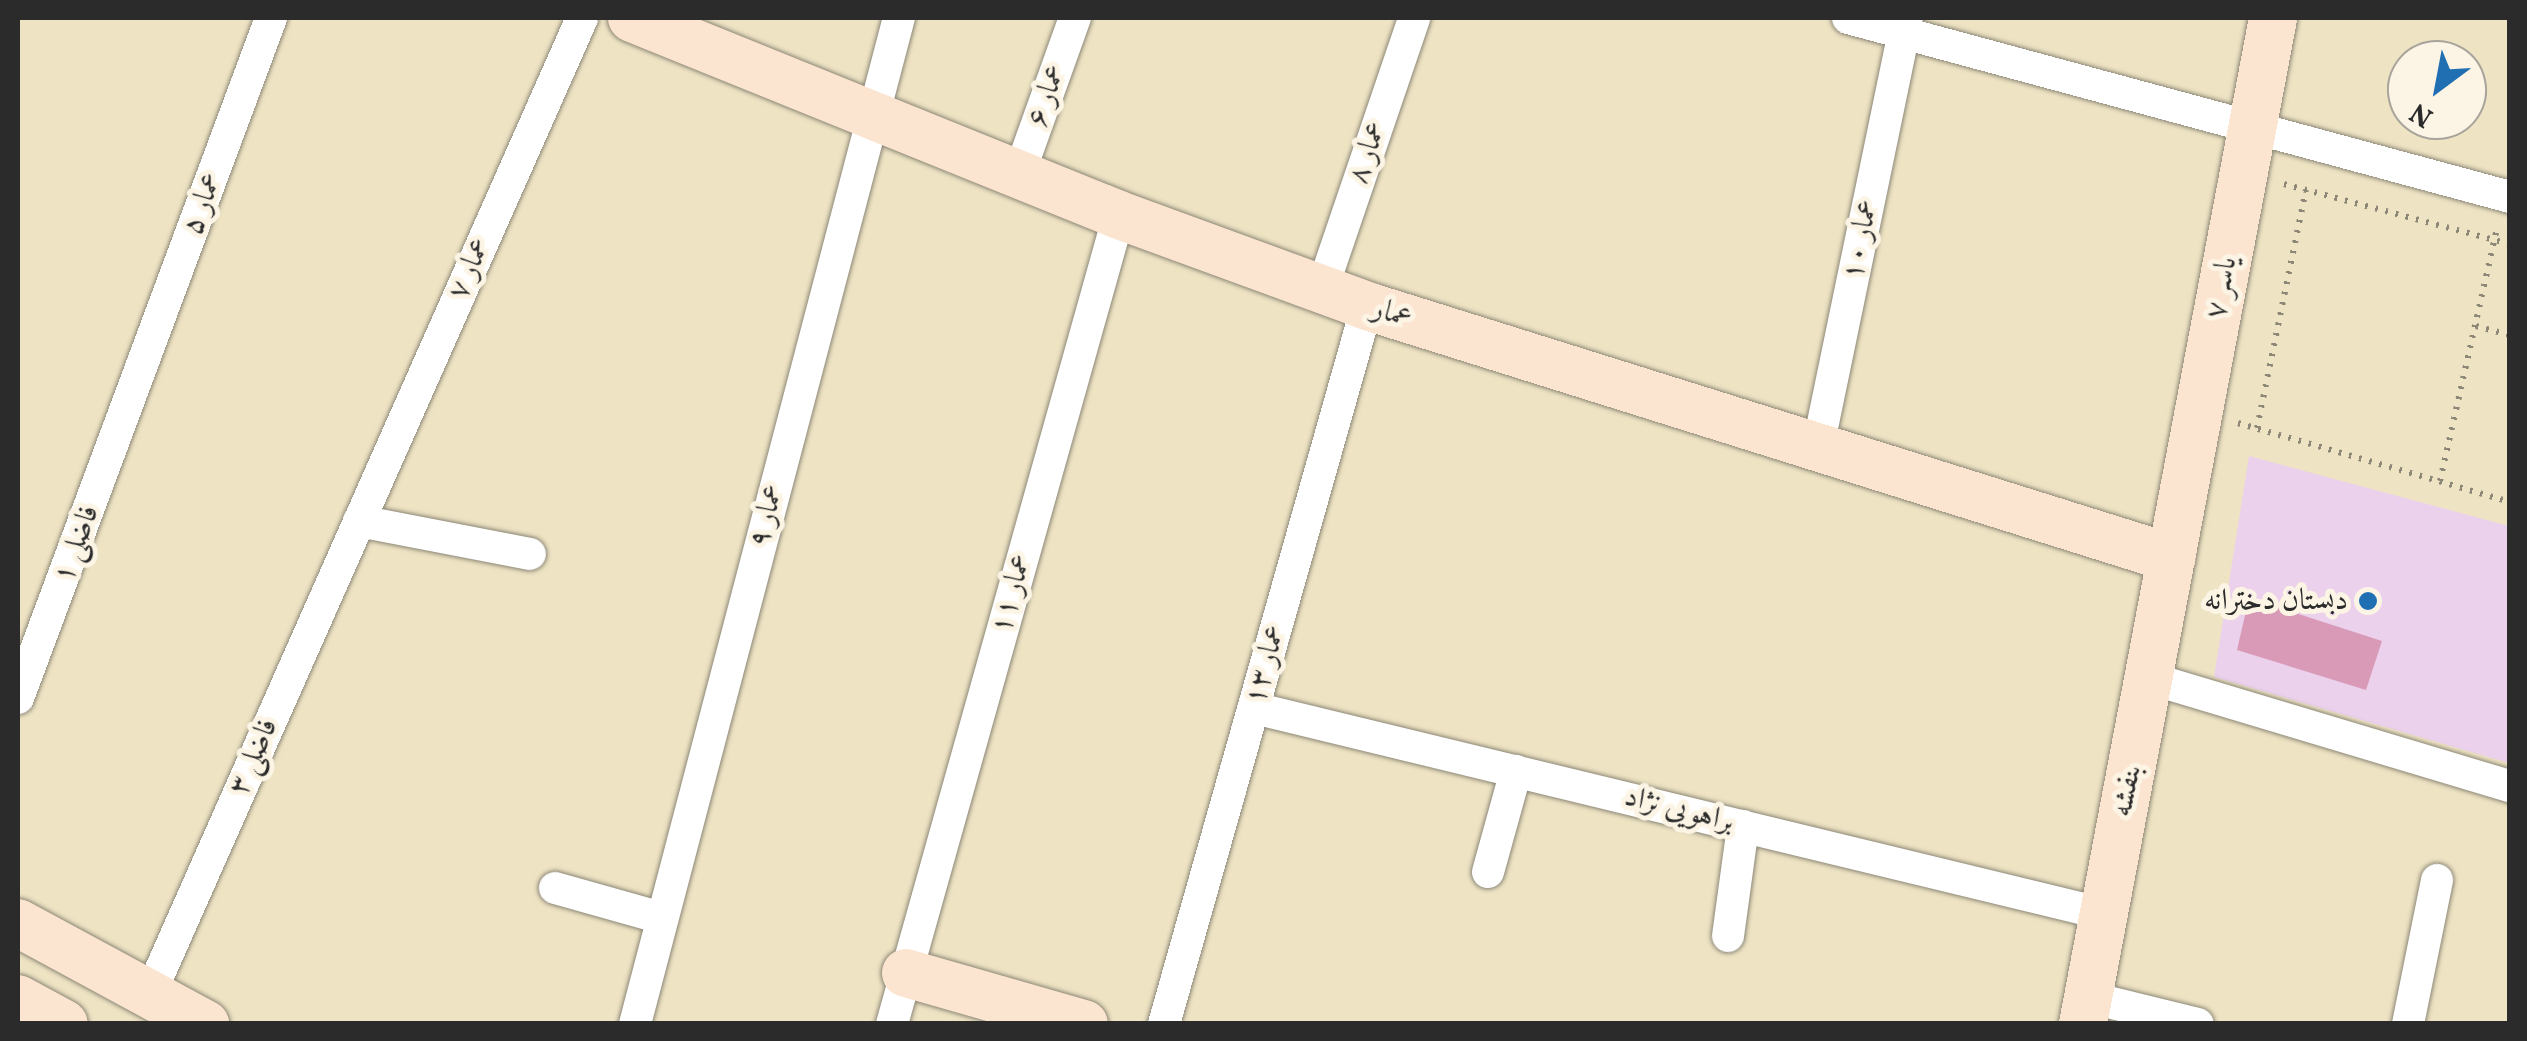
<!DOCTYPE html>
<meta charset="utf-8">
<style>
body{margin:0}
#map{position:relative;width:2527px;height:1041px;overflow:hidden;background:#eee3c3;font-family:Vollkorn,Amiri,serif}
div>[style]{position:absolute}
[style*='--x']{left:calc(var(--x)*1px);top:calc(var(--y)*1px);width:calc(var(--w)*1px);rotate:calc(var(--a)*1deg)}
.built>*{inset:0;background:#ebd1ec}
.building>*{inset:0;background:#d99ab8}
.path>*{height:6px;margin-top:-3px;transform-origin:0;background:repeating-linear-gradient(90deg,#8c8777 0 2.5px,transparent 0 10.5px)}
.roads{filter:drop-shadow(0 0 2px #8c8777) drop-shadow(0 0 2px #8c8777)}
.street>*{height:32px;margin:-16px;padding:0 16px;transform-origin:16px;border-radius:16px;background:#fff}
.secondary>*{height:48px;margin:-24px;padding:0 24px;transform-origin:24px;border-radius:24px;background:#fce5d0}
.dots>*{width:28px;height:28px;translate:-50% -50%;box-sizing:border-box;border:5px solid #fcf5e5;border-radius:50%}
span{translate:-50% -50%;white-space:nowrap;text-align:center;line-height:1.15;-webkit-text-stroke:10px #fcf5e5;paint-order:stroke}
.street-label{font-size:30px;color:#2b2b2b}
.poi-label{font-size:30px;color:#2b2b2b}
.right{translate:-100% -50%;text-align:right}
.frame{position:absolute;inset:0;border:20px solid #2b2b2b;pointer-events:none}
.north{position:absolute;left:2387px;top:40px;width:100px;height:100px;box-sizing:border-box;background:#fcf5e5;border:2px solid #a8a49b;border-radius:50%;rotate:212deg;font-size:28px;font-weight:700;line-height:40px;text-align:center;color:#2b2b2b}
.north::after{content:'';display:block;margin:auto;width:35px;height:45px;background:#1f6fb2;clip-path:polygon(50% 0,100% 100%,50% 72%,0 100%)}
</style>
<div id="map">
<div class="built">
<div style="clip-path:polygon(2249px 456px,2509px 526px,2509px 763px,2214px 677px)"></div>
</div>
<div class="building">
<div style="clip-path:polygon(2249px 598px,2382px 641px,2366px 690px,2237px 650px)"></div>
</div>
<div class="path">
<div style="--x:2284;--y:184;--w:234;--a:14.9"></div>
<div style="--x:2476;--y:326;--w:35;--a:15"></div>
<div style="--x:2238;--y:423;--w:283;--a:16.2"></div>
<div style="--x:2257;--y:428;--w:243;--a:-78.4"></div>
<div style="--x:2440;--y:481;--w:258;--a:-77.3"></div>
</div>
<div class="roads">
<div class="street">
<div style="--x:1848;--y:18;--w:686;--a:15.13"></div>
<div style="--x:1019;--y:174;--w:166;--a:-70.3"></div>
<div style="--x:1322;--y:289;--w:286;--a:-71.2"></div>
<div style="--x:1818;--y:447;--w:438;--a:-78.3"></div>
<div style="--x:359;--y:521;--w:174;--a:10.9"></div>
<div style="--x:2149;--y:678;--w:377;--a:16.7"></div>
<div style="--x:18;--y:698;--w:726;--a:-69.59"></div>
<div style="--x:1254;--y:708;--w:875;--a:13.62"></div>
<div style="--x:1488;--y:872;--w:105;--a:-74.5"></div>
<div style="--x:555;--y:888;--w:111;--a:15.7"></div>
<div style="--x:1728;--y:936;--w:111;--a:-82.2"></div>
<div style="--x:150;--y:994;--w:1067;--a:-66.12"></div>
<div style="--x:2088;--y:997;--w:113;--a:13.8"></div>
<div style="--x:635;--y:1024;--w:1040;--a:-75.3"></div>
<div style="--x:892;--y:1024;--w:840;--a:-74.33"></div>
<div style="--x:1164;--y:1024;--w:746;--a:-74.21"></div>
<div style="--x:2408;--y:1024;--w:147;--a:-78.6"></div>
</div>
<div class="secondary">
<div style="--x:632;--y:18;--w:525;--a:22.02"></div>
<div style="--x:1119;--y:215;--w:264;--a:20.1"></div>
<div style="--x:1367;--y:306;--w:843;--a:17.4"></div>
<div style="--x:18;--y:923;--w:213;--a:28.4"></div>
<div style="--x:906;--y:973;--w:185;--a:16"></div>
<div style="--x:18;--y:999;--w:52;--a:28.5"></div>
<div style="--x:2083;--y:1024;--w:1024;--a:-79.3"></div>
</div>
</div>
<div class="dots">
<div style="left:2368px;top:601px;background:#1f6fb2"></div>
</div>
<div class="street-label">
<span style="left:1047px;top:96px;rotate:-70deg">عمار ۶</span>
<span style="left:1368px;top:153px;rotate:-71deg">عمار ۸</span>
<span style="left:203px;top:204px;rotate:-70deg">عمار ۵</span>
<span style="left:1861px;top:240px;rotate:-78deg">عمار ۱۰</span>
<span style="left:470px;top:269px;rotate:-66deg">عمار ۷</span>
<span style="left:2222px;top:288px;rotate:-79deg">یاسر ۷</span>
<span style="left:1392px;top:314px;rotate:18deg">عمار</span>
<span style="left:767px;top:516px;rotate:-75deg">عمار ۹</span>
<span style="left:77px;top:544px;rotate:-69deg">فاضلی ۱</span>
<span style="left:1012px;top:594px;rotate:-74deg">عمار ۱۱</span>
<span style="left:1266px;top:665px;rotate:-74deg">عمار ۱۳</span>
<span style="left:254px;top:757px;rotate:-66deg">فاضلی ۳</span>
<span style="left:2127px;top:791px;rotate:-79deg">بنفشه</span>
<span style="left:1679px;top:810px;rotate:14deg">براهویی نژاد</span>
</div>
<div class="poi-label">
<span class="right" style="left:2348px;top:601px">دبستان دخترانه</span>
</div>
<div class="frame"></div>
<div class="north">N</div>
</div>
